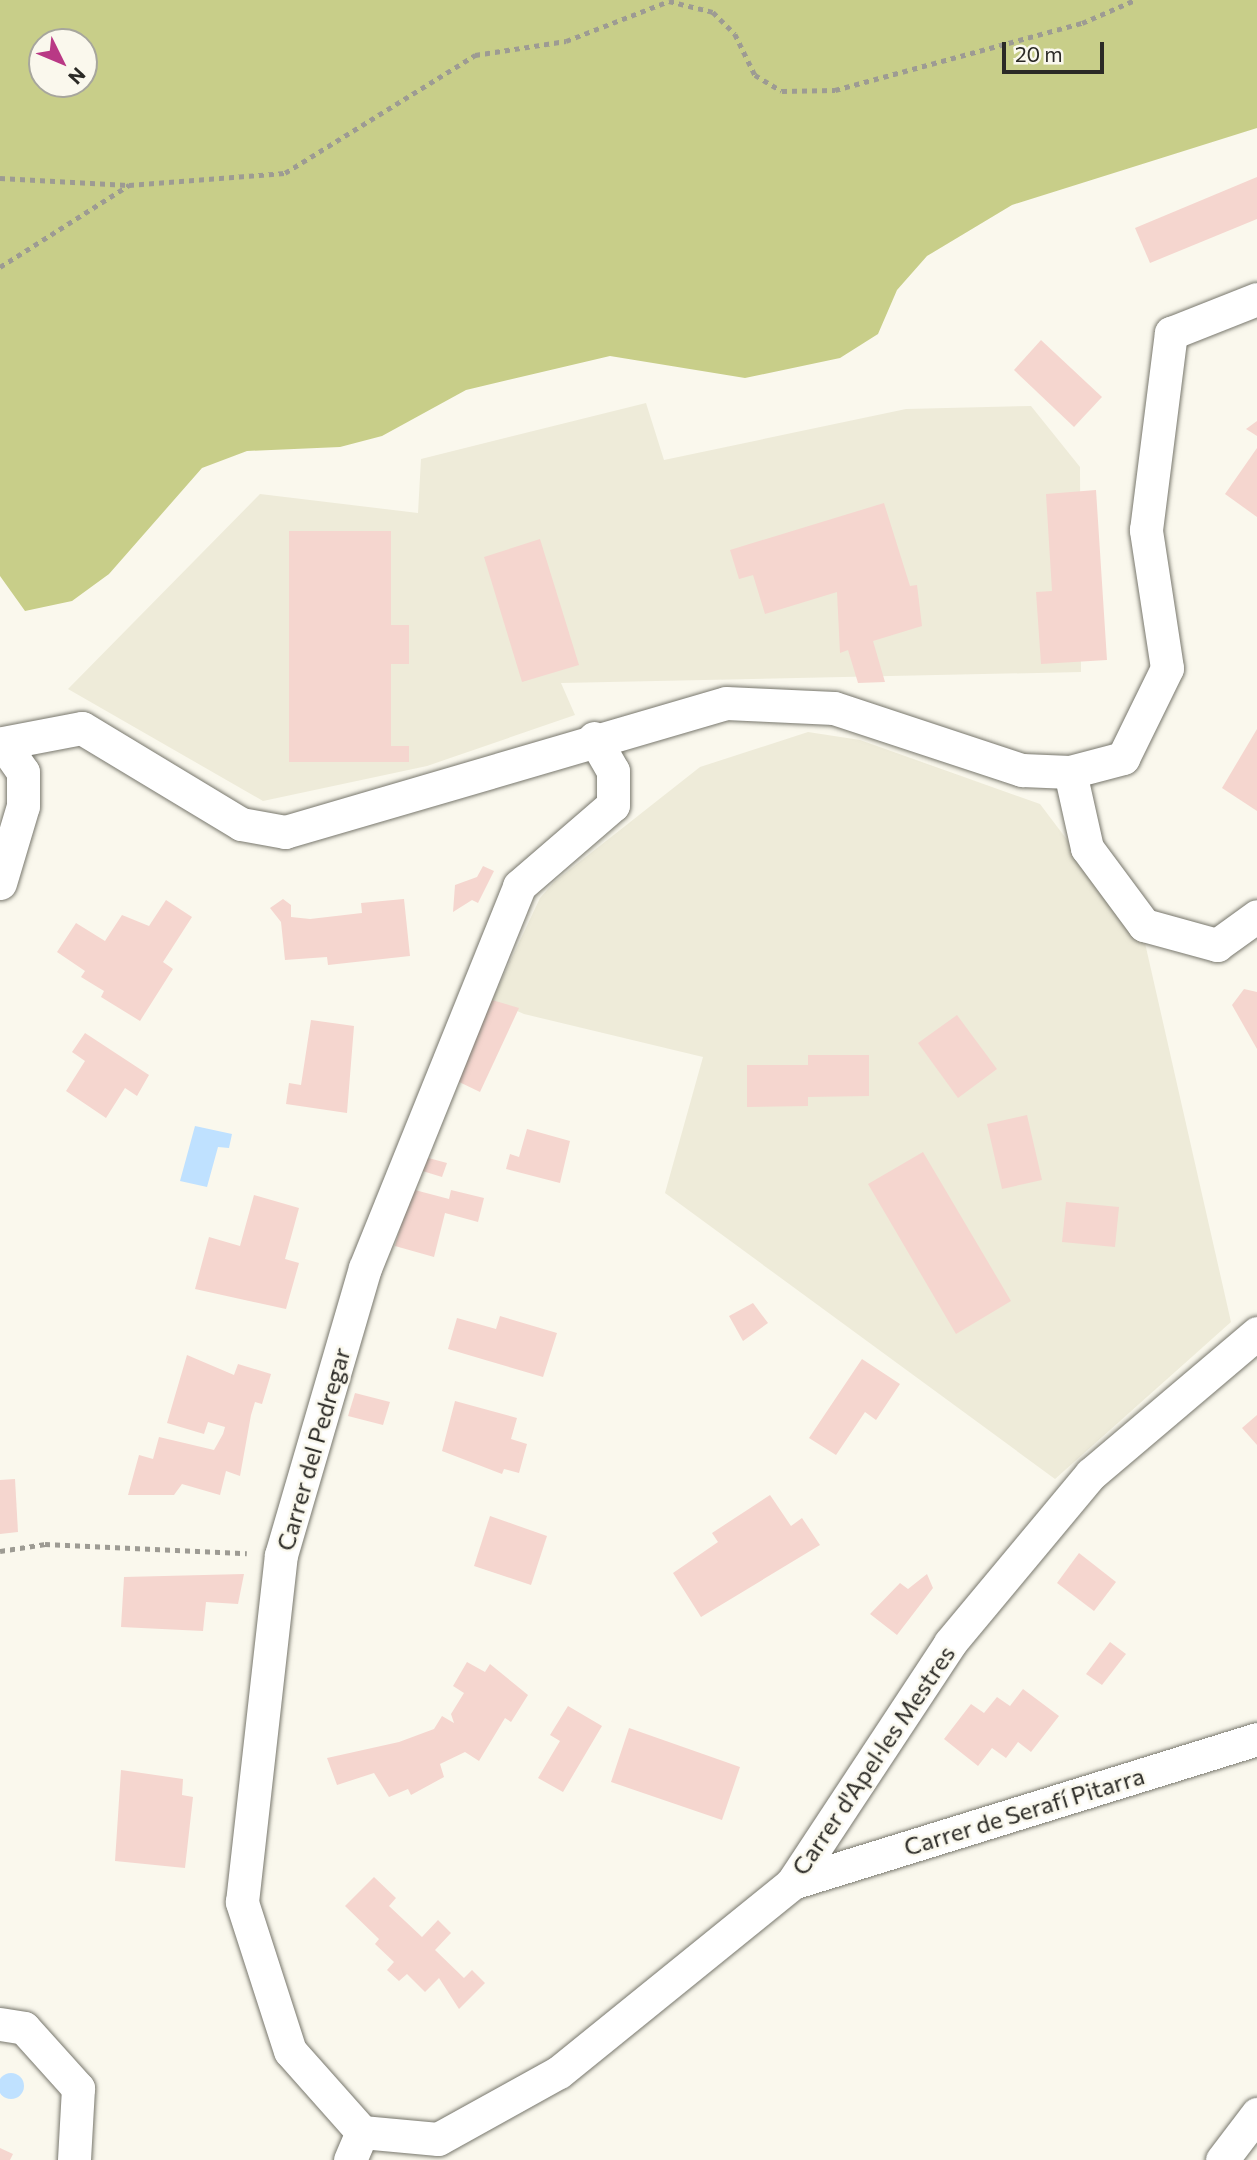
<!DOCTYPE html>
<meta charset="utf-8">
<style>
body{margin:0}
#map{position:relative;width:1257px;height:2160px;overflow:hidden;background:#faf8ed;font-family:Commissioner,sans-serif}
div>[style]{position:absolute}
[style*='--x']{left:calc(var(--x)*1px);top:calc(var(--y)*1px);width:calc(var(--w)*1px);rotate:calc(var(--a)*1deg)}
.built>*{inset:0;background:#eeebd9}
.forest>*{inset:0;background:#c8ce89}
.water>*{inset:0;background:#bfe1ff}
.round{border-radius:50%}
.building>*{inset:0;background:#f5d6cf}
.path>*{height:4.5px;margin-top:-2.25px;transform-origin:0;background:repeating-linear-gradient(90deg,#9d9b93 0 5px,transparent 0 10px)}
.roads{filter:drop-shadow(0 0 2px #78776d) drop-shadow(0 0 2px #78776d)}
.minor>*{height:33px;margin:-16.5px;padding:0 16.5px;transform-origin:16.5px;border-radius:16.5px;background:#fff}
span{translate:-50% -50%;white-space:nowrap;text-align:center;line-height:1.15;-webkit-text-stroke:5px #faf8ed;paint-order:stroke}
.street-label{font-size:24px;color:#2b2a26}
.north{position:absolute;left:28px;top:28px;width:70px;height:70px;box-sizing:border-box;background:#faf8ed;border:2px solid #a7a69d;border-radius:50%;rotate:133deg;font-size:19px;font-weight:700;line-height:28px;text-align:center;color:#2b2a26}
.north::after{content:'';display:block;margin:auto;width:24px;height:32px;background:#b93985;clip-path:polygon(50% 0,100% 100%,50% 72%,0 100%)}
.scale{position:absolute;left:1002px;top:42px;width:102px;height:32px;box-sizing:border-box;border:4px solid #2b2a26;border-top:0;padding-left:9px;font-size:21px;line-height:24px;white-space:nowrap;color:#2b2a26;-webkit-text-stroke:5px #faf8ed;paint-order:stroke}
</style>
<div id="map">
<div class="built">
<div style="clip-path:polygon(646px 403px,664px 460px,906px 409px,1031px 406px,1080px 467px,1081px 672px,561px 683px,575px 715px,427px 766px,263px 801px,68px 689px,260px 494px,418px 513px,421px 459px)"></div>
<div style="clip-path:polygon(808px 732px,860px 740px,1040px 804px,1145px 943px,1231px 1322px,1055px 1479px,665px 1193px,703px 1057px,524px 1014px,492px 1000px,540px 898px,554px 882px,700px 767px)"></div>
</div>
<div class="forest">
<div style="clip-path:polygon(evenodd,0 0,1257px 0,1257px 128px,1012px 205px,927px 256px,897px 290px,878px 334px,840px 358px,745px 378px,610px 356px,466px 390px,382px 436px,340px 447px,247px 451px,202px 468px,109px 574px,72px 601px,25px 611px,0 576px,0 0,42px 42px,84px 42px,84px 84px,42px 84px,42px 42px)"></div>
</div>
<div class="water">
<div style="clip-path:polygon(195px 1126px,232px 1134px,229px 1148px,218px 1147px,207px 1187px,180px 1181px)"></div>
<div class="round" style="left:-2px;top:2073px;width:26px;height:26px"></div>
</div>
<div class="building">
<div style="clip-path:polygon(1257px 177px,1257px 219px,1150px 263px,1135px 228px)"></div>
<div style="clip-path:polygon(1041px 340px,1102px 397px,1074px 427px,1014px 370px)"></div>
<div style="clip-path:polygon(1257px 421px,1257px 436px,1246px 429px)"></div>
<div style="clip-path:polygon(1257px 448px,1257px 517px,1225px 494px)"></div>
<div style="clip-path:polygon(1096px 490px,1107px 660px,1041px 664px,1036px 592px,1052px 591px,1046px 494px)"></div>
<div style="clip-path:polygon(884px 503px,910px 586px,917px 585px,922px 626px,873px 641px,885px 682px,858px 683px,848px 650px,840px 653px,837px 592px,765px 614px,753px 575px,739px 579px,730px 550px)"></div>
<div style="clip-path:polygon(289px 531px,391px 531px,391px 625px,409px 625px,409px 664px,391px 664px,391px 746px,409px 746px,409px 762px,289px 762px)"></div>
<div style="clip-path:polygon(540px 539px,579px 665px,522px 682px,484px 557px)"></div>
<div style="clip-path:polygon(1257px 729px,1257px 811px,1222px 788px)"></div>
<div style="clip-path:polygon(483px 866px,494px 871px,478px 903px,472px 900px,453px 912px,455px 885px,477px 877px)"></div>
<div style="clip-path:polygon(283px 899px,291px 905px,291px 917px,310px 919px,362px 913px,361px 903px,404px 899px,410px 956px,328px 965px,327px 957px,285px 960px,281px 922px,270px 908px)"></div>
<div style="clip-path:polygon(166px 900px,192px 917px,163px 962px,173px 969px,140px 1021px,101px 997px,104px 991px,81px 977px,85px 971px,57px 952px,76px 923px,105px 941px,122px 915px,149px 926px)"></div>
<div style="clip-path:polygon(1244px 989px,1257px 992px,1257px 1049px,1232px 1005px)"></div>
<div style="clip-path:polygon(492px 1000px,519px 1008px,480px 1092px,455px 1080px)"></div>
<div style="clip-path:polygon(957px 1015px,997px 1069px,958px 1098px,918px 1043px)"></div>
<div style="clip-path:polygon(311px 1020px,354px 1026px,347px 1113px,286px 1104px,289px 1083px,301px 1085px)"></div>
<div style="clip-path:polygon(85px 1033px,149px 1075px,137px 1096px,125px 1088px,106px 1118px,66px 1091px,85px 1061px,72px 1052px)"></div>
<div style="clip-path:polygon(808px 1055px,869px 1055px,869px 1096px,808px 1097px,808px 1106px,747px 1107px,747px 1065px,808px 1065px)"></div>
<div style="clip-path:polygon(1027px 1115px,1042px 1180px,1002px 1189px,987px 1124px)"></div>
<div style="clip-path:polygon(527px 1129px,570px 1141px,560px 1183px,506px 1169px,510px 1154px,519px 1157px)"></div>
<div style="clip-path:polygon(923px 1152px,1011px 1301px,956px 1334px,868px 1184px)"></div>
<div style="clip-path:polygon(421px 1156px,447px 1163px,442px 1177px,416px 1169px)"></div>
<div style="clip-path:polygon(411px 1189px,449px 1199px,451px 1190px,484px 1198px,478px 1222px,445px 1213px,434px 1257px,395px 1246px)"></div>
<div style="clip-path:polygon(254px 1195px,299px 1208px,285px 1259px,299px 1263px,286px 1309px,195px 1289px,209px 1237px,240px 1246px)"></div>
<div style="clip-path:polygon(1066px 1202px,1119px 1207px,1115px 1247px,1062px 1242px)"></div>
<div style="clip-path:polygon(753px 1303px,768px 1323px,743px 1341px,729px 1316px)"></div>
<div style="clip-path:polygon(500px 1316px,557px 1333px,543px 1377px,448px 1349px,457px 1318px,496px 1329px)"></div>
<div style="clip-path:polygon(187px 1355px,234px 1375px,238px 1364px,271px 1374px,262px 1404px,255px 1402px,251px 1415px,240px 1476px,226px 1471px,220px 1495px,182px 1484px,174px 1495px,128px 1495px,139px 1455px,153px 1459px,159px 1437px,214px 1450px,223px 1434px,225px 1427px,208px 1422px,204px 1434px,167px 1423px)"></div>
<div style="clip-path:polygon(862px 1359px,900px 1384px,876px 1420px,865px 1412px,836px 1455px,809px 1438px)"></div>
<div style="clip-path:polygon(355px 1393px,390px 1402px,383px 1425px,348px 1416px)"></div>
<div style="clip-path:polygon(455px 1401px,517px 1418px,511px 1439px,527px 1444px,519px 1473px,504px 1469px,502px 1474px,442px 1451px)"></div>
<div style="clip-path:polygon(1257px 1415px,1257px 1445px,1242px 1428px)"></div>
<div style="clip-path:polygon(15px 1479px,18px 1532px,0 1534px,0 1480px)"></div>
<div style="clip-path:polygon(770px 1495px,791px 1526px,802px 1518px,820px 1545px,701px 1617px,673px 1573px,718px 1542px,712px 1533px)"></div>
<div style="clip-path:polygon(490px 1516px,547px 1536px,531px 1585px,474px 1566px)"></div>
<div style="clip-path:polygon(1079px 1553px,1116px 1582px,1094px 1611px,1057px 1583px)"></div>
<div style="clip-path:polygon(244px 1574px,238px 1604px,206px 1602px,203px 1631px,121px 1627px,124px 1577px)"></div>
<div style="clip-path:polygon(927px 1574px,933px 1588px,897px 1635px,870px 1614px,900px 1583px,908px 1589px)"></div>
<div style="clip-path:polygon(1110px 1642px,1126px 1654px,1102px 1685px,1086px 1674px)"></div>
<div style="clip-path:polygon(467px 1662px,485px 1672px,490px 1664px,528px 1695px,511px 1722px,505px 1718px,479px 1761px,465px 1752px,440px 1764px,444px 1777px,411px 1795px,408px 1789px,389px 1797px,374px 1773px,337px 1785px,327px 1758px,399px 1742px,434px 1729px,442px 1716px,454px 1723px,451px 1714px,464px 1693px,453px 1686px)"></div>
<div style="clip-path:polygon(1023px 1689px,1059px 1716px,1031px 1752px,1018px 1742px,1006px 1758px,992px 1748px,978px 1766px,944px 1739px,971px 1704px,984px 1713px,997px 1697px,1010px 1706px)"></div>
<div style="clip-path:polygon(568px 1706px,602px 1726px,563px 1792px,538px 1778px,560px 1741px,550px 1735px)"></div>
<div style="clip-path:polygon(629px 1728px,740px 1767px,722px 1820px,611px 1782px)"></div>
<div style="clip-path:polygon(121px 1770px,183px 1779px,182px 1795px,193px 1797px,185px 1868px,115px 1861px)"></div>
<div style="clip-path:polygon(374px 1877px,396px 1898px,389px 1906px,422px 1937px,438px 1920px,451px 1933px,435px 1950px,464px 1978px,472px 1970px,485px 1983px,459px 2009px,439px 1978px,425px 1992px,407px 1974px,399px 1981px,387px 1970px,394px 1962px,375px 1944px,379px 1939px,345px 1906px)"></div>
<div style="clip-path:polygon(0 2148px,13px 2154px,10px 2160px,0 2160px)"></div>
</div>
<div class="path">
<div style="--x:0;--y:178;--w:128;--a:3.1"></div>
<div style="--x:0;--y:267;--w:153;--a:-32.4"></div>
<div style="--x:129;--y:185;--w:156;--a:-4.4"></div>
<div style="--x:285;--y:173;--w:224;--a:-31.8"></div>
<div style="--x:475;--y:55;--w:92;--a:-8.7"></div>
<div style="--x:566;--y:41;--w:110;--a:-21.2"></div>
<div style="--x:669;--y:1;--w:45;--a:14"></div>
<div style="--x:713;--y:12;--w:31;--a:45"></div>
<div style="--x:735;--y:34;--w:46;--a:64"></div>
<div style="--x:755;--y:75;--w:31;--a:31"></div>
<div style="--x:782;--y:91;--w:53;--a:-1.1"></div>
<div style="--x:835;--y:90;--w:256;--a:-15.2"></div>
<div style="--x:1082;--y:23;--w:58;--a:-23.5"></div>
<div style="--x:0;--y:1551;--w:46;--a:-8.8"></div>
<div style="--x:45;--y:1544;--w:202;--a:2.6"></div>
</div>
<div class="roads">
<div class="minor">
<div style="--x:3;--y:743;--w:80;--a:-10.8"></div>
<div style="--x:82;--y:728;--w:186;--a:31.1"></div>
<div style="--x:241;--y:824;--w:45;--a:10.3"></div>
<div style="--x:285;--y:832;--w:459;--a:-16.3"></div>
<div style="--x:726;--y:703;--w:108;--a:2.7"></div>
<div style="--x:834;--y:708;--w:198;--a:18.3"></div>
<div style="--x:1022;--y:770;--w:48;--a:2.4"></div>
<div style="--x:1070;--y:772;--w:55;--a:-14.8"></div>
<div style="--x:1123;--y:758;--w:100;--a:-63.9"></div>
<div style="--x:1167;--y:668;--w:140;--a:-98.7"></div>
<div style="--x:1146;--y:530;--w:199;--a:-82.8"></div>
<div style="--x:1171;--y:333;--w:92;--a:-21.6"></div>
<div style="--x:1070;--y:772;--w:78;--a:77.4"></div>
<div style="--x:1087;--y:848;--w:96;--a:53.5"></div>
<div style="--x:1144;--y:925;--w:76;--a:15.3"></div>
<div style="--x:1217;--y:945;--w:49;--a:-35.9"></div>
<div style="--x:0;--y:883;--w:80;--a:-73.4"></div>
<div style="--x:23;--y:806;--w:34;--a:-90"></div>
<div style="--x:23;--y:772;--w:35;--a:-125"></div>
<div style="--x:792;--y:1883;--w:487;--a:-17.2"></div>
<div style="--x:0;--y:2024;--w:24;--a:9"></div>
<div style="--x:24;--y:2028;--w:81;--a:48"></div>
<div style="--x:78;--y:2088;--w:72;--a:93.2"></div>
<div style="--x:362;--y:2132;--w:108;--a:-131.6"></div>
<div style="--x:290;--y:2051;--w:157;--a:-107.9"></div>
<div style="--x:242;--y:1902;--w:349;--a:-83.6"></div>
<div style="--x:281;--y:1555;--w:299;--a:-73.7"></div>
<div style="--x:365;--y:1268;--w:412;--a:-68"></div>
<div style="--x:519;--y:886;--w:124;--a:-40.8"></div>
<div style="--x:613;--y:805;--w:34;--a:-90"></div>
<div style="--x:613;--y:771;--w:38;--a:-120"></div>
<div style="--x:362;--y:2132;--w:76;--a:5.3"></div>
<div style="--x:438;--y:2139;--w:138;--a:-29"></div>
<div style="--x:559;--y:2072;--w:300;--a:-39"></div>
<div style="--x:792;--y:1883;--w:287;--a:-56.6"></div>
<div style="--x:950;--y:1643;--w:220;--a:-50.2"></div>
<div style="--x:1091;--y:1474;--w:218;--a:-40.3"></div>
<div style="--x:350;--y:2160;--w:30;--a:-67"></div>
<div style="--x:1222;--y:2160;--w:58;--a:-52.7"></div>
</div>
</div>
<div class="street-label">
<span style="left:313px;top:1449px;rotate:-74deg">Carrer del Pedregar</span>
<span style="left:873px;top:1760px;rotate:-56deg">Carrer d'Apel·les Mestres</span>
<span style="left:1024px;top:1811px;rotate:-17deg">Carrer de Serafí Pitarra</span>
</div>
<div class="north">N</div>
<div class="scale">20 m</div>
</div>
